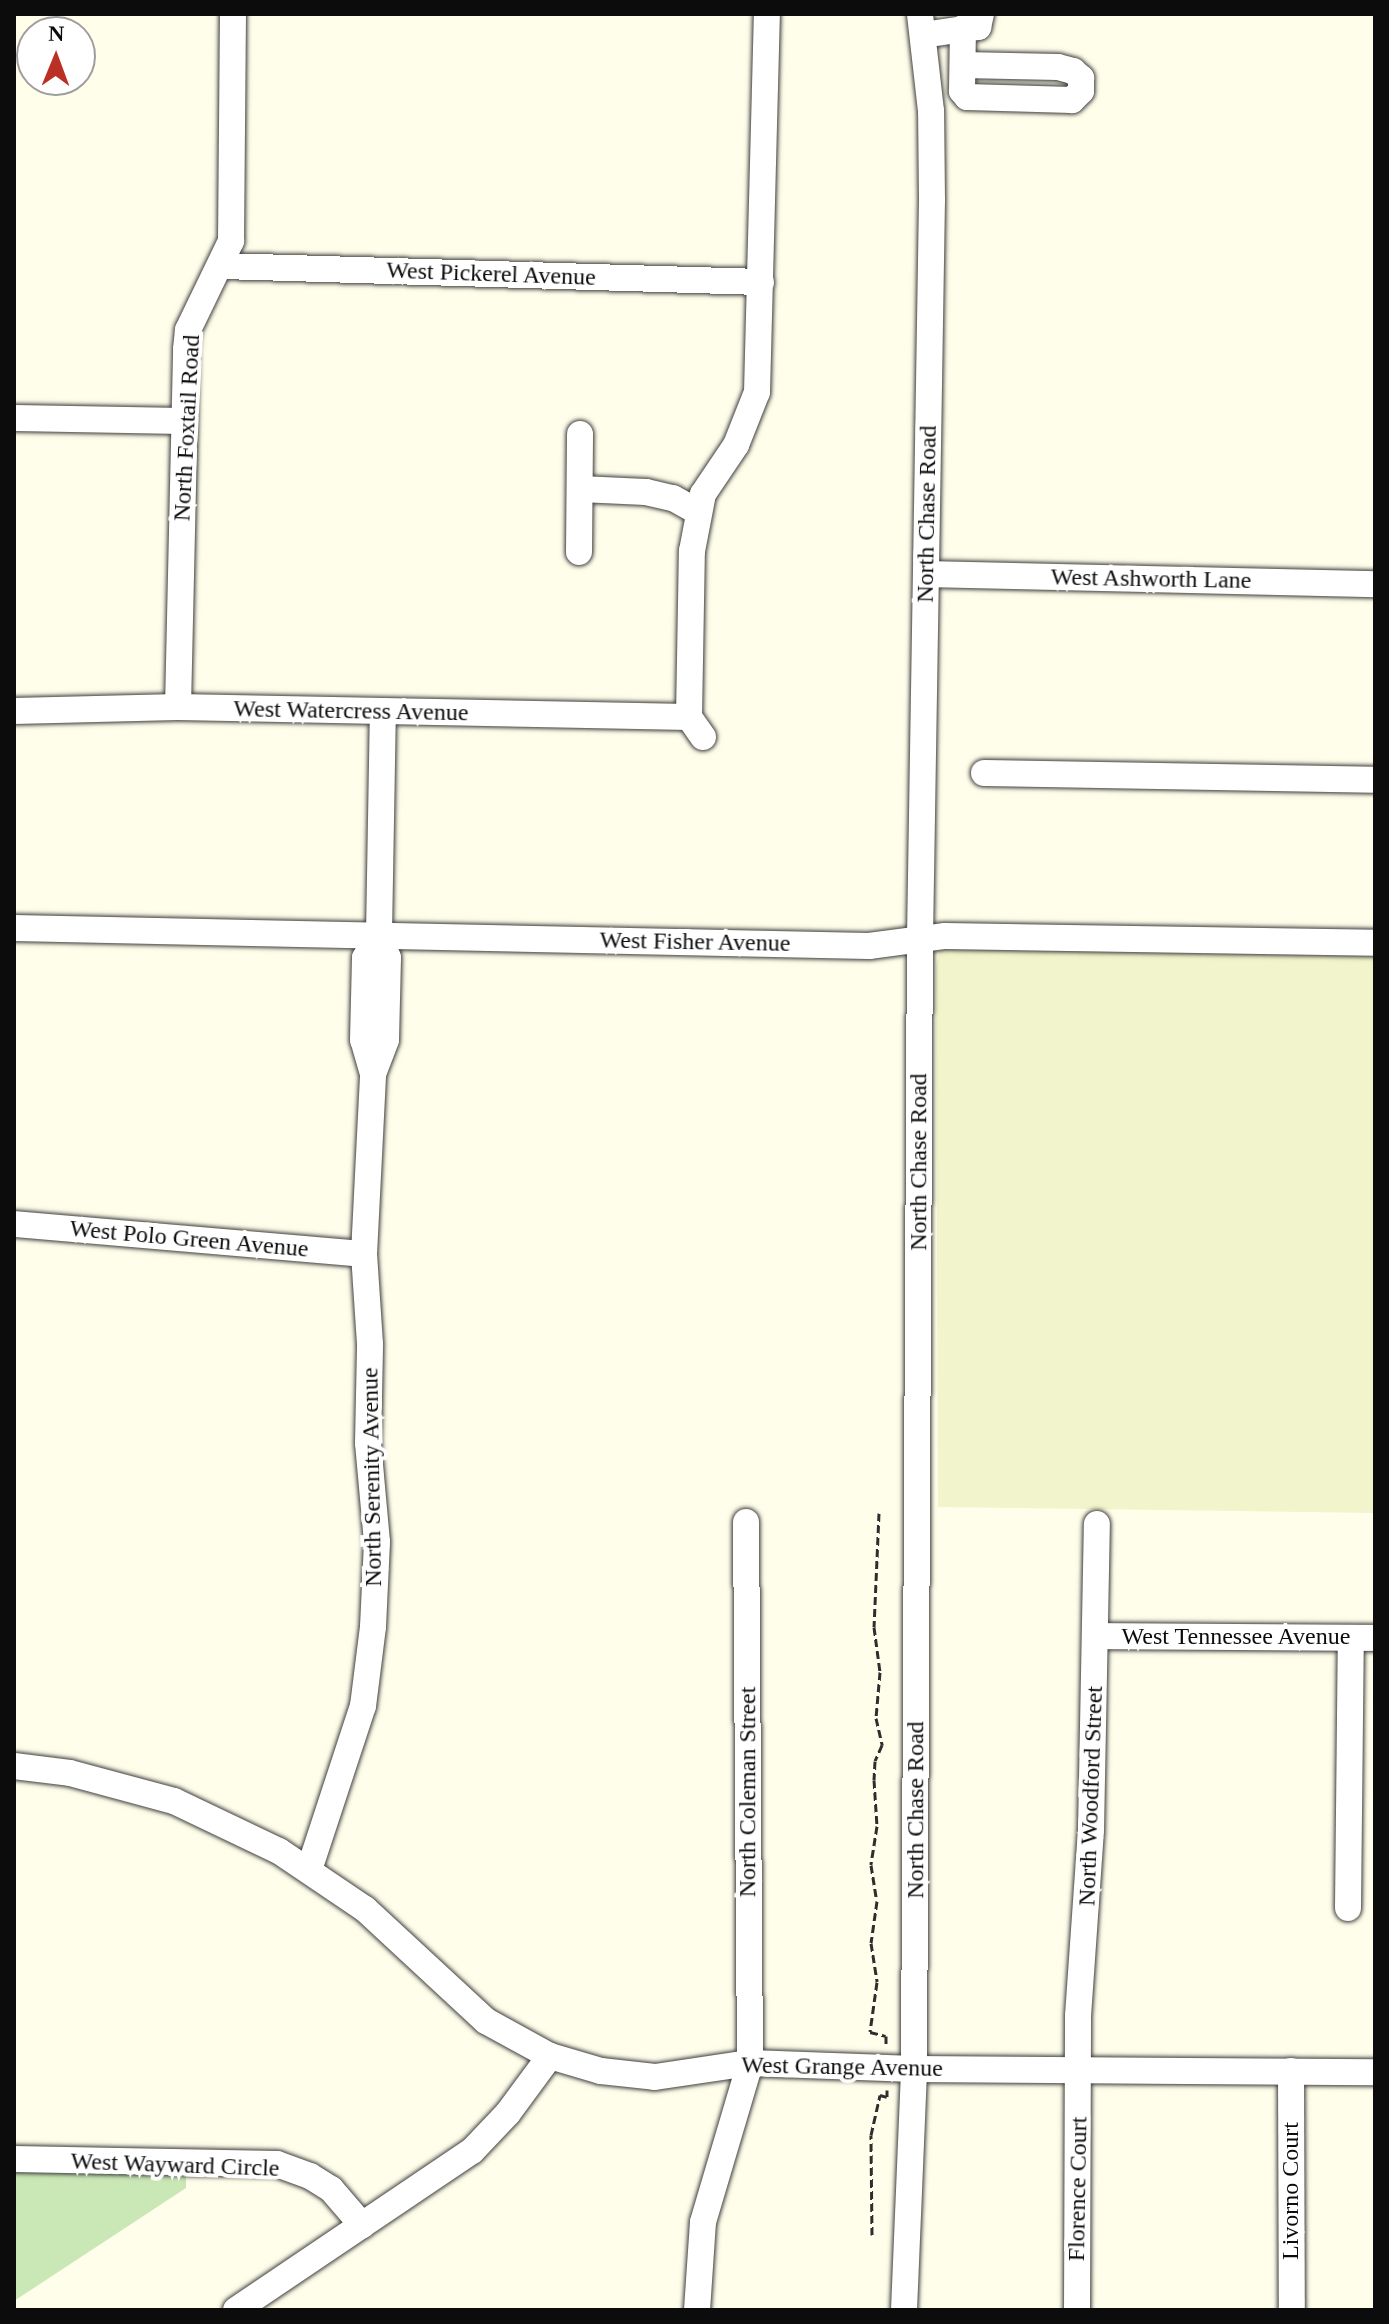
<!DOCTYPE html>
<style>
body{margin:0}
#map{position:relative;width:1389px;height:2324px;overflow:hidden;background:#fffeea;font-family:"Times New Roman",serif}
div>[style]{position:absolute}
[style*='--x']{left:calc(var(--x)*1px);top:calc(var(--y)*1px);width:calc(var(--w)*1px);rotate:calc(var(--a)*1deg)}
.farmland>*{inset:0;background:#f2f4cb}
.green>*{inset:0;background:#c9e8b5}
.path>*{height:3px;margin-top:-1.5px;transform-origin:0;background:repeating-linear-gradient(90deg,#2e2e2e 0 8px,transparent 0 12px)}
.roads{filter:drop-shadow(0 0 2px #3f3f3f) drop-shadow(0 0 2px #3f3f3f)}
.minor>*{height:26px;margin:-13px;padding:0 13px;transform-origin:13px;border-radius:13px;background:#fff}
span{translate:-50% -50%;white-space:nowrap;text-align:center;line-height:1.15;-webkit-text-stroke:8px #fff;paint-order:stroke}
.street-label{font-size:24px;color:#0c0c0c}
.frame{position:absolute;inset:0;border:16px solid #0c0c0c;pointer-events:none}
.north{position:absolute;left:16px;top:16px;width:80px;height:80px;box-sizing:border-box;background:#fff;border:2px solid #9e9e9e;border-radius:50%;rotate:1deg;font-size:22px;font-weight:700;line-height:32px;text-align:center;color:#0c0c0c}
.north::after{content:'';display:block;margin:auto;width:28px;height:36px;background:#bb3024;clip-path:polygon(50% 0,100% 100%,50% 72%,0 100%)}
</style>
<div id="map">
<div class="farmland">
<div style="clip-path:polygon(940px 949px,1375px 953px,1375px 1513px,938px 1507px,936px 966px)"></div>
</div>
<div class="green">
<div style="clip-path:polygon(14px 2171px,186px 2173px,186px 2188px,14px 2301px)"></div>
</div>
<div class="path">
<div style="--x:879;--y:1513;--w:114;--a:92.5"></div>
<div style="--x:874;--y:1627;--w:45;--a:82.4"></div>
<div style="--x:880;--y:1672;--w:46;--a:95"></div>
<div style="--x:876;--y:1718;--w:28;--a:77"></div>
<div style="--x:882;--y:1745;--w:17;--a:114"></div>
<div style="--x:875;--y:1761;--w:19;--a:93"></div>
<div style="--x:874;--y:1780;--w:46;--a:86.3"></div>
<div style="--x:877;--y:1826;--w:39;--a:99"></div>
<div style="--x:871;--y:1865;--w:36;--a:81"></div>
<div style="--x:877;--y:1901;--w:42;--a:98.1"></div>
<div style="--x:871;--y:1943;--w:39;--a:81"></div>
<div style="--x:877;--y:1982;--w:50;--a:98"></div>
<div style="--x:870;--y:2032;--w:16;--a:14"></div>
<div style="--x:886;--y:2036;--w:10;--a:90"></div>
<div style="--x:872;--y:2235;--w:100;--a:-90.6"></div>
<div style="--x:871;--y:2135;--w:41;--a:-77.3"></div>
<div style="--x:880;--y:2095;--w:7;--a:16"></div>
<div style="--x:887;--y:2097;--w:7;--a:-90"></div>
</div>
<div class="roads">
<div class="minor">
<div style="--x:923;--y:35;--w:56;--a:-8.3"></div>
<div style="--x:978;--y:27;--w:13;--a:-77"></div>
<div style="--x:963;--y:65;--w:95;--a:1.2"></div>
<div style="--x:1058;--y:67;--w:16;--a:15"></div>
<div style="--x:1073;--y:71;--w:11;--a:41"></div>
<div style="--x:1081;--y:78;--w:13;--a:90"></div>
<div style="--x:1081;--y:91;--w:13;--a:135"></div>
<div style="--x:1072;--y:100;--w:105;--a:-178.4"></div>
<div style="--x:967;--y:97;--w:8;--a:-130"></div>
<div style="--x:962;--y:91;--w:63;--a:-89.1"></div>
<div style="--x:222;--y:266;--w:539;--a:1.7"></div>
<div style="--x:14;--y:418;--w:170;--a:1"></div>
<div style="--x:580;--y:489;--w:66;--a:2.6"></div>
<div style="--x:646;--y:492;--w:28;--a:13"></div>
<div style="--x:673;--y:498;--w:29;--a:29"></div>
<div style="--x:579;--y:552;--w:118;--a:-89.5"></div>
<div style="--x:927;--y:574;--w:448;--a:1.3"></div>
<div style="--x:178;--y:707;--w:358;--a:-88.7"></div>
<div style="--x:186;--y:349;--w:19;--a:-84"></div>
<div style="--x:188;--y:330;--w:99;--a:-64.2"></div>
<div style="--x:231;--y:241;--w:227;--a:-89.5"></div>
<div style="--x:14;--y:711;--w:164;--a:-1.4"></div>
<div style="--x:178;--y:707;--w:511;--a:1.12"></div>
<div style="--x:703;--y:737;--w:24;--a:-125"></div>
<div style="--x:689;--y:717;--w:166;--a:-89"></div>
<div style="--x:692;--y:551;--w:58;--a:-79.1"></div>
<div style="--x:703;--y:494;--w:59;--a:-56"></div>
<div style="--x:736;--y:445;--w:57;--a:-68.4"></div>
<div style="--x:757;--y:392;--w:378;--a:-88.5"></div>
<div style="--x:984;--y:773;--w:391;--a:1"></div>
<div style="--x:14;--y:928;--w:855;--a:1.21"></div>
<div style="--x:869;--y:946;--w:77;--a:-7.5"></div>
<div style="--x:945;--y:936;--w:430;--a:0.9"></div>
<div style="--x:373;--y:1074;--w:36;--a:-69"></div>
<div style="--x:386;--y:1040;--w:82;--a:-88.6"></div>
<div style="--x:388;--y:958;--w:26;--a:-111"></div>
<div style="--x:379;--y:934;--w:223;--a:-89"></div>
<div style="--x:14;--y:1224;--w:351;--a:4.9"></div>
<div style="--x:1096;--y:1636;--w:279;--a:0.4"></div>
<div style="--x:14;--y:1766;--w:56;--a:7.1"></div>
<div style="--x:70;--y:1773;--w:108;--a:15.1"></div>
<div style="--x:174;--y:1801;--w:116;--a:25.5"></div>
<div style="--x:279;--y:1851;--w:104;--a:34"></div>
<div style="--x:365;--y:1909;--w:165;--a:42.8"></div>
<div style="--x:486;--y:2021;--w:73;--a:28.7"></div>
<div style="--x:550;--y:2056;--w:53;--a:16.4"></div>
<div style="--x:601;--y:2071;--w:54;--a:6.3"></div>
<div style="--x:655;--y:2077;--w:96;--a:-8.4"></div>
<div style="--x:750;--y:2063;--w:164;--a:2.1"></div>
<div style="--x:914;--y:2069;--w:461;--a:0.4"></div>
<div style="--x:309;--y:1870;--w:173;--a:-71.8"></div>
<div style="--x:363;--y:1706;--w:80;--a:-82.8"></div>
<div style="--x:373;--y:1627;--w:85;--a:-87.3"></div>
<div style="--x:377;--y:1542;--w:99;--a:-95.2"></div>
<div style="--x:368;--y:1443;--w:99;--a:-88.8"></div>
<div style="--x:370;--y:1344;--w:90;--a:-93.8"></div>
<div style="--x:364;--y:1254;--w:180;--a:-87.1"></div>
<div style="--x:373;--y:1074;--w:35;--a:-106"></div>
<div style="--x:363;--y:1040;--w:82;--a:-88.6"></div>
<div style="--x:365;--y:958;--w:28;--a:-60"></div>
<div style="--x:1348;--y:1908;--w:270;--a:-89.4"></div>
<div style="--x:1291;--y:2071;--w:239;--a:89.8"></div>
<div style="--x:14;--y:2159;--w:263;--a:1.1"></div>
<div style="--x:277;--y:2164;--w:35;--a:20"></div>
<div style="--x:310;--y:2176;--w:25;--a:32"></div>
<div style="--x:331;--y:2189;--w:48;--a:49.3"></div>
<div style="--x:236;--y:2310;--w:285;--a:-34"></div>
<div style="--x:472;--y:2151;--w:52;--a:-46.5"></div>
<div style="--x:508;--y:2113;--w:71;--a:-53.6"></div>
<div style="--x:697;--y:2310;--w:88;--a:-86.1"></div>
<div style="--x:703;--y:2222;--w:166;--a:-73.5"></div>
<div style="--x:750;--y:2063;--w:541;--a:-90.42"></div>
<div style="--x:904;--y:2310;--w:241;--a:-87.6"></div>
<div style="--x:914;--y:2069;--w:1131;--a:-89.7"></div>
<div style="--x:920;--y:938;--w:738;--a:-89.07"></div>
<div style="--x:932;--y:200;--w:89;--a:-90.6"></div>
<div style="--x:931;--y:111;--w:98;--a:-96.5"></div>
<div style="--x:1077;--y:2310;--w:294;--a:-89.8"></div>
<div style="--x:1078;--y:2016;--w:186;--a:-86"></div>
<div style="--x:1091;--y:1830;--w:306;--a:-88.9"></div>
</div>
</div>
<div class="street-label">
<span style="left:491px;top:274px;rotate:2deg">West Pickerel Avenue</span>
<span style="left:187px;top:428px;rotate:-87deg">North Foxtail Road</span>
<span style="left:927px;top:514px;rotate:-89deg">North Chase Road</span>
<span style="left:1151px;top:579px;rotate:1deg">West Ashworth Lane</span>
<span style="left:351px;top:711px;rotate:1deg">West Watercress Avenue</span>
<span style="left:695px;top:942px;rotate:1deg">West Fisher Avenue</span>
<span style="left:919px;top:1162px;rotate:-90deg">North Chase Road</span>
<span style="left:189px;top:1239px;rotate:5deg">West Polo Green Avenue</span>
<span style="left:372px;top:1477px;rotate:-91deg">North Serenity Avenue</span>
<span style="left:1236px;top:1637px">West Tennessee Avenue</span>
<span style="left:748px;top:1792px;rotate:-90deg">North Coleman Street</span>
<span style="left:1091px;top:1796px;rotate:-88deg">North Woodford Street</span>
<span style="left:916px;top:1810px;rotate:-90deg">North Chase Road</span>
<span style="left:842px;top:2067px;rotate:1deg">West Grange Avenue</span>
<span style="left:175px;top:2165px;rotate:2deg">West Wayward Circle</span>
<span style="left:1078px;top:2189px;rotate:-89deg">Florence Court</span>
<span style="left:1291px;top:2191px;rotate:-90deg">Livorno Court</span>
</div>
<div class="frame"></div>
<div class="north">N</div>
</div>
